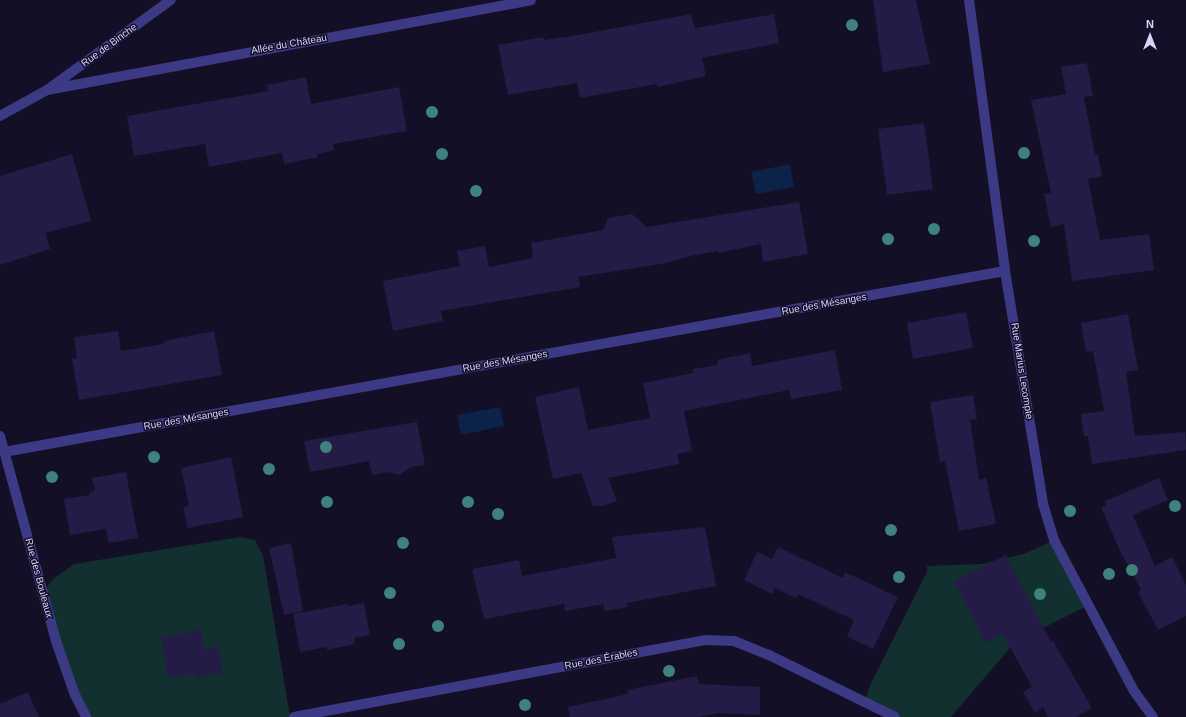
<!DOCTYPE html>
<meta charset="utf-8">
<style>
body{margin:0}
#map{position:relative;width:1186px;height:717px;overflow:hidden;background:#130f26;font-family:Arial,sans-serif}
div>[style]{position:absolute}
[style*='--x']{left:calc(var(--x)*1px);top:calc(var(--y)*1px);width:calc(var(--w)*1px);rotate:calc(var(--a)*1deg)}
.green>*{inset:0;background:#12302f}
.water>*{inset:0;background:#0c2248}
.building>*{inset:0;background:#241b47}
.minor>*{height:10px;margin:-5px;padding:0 5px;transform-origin:5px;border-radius:5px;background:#3d3a85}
.trees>*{width:12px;height:12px;margin:-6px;border-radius:50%;background:#3d827b}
span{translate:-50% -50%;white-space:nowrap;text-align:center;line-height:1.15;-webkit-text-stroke:3px #130f26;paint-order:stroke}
.street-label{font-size:10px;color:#d9d4ff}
.north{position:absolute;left:1130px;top:16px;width:40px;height:40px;-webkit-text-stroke:3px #130f26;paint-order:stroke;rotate:0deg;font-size:11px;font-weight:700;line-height:16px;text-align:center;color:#d9d4ff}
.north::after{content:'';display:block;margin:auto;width:14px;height:18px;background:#d9d4ff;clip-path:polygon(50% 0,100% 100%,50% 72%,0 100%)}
</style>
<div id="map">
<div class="green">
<div style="clip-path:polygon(240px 537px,255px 540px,263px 555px,290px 717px,86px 717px,43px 593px,53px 579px,74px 564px)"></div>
<div style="clip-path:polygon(1054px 540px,1089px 605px,1015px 642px,951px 717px,895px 717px,864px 702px,872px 681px,927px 572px,927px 566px,981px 564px,1024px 554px)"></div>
</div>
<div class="water">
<div style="clip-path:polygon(790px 164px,794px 187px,756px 194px,751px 172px)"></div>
<div style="clip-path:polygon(500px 407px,504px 426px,461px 435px,457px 415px)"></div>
</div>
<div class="building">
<div style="clip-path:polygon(873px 0,916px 0,930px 64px,883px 72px)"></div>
<div style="clip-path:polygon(691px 14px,695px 28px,774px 14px,779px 43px,702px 58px,706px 76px,658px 87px,657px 84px,580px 98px,577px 83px,508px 95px,498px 45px,543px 37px,544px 40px,578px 35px)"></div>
<div style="clip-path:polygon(1087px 63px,1093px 96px,1084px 97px,1095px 155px,1098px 154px,1102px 176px,1088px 179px,1100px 240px,1149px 234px,1154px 270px,1072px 281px,1064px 224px,1051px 227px,1044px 194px,1051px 193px,1031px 100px,1066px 94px,1061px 67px)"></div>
<div style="clip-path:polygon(306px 77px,311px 104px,399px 87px,407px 131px,333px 144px,334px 150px,317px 154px,318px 157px,284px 164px,282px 153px,209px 167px,205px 144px,134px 156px,127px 116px,268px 91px,267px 85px)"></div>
<div style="clip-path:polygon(924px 123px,933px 189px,887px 195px,878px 129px)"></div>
<div style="clip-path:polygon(72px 154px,91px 221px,45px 233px,50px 249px,0 265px,0 176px)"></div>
<div style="clip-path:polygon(799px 202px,808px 254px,763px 262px,761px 244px,718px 253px,718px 251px,689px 256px,667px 263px,578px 277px,580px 287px,441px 311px,443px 321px,393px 331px,383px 281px,460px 266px,457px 251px,485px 246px,489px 267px,533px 258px,531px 243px,603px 230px,608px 218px,632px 214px,647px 227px)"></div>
<div style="clip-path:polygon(966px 312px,973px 348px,913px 359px,907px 323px)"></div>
<div style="clip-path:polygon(1128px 314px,1138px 370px,1126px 372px,1135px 436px,1185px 432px,1186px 450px,1092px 464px,1088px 436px,1084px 436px,1081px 414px,1104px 411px,1093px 351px,1086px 352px,1081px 323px)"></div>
<div style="clip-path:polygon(118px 331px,121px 351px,164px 344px,164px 341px,214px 331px,222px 375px,79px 400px,72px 359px,77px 358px,74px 337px)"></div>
<div style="clip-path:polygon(835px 350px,842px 390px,791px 399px,789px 390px,684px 411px,692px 451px,677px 454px,679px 464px,608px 478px,617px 501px,603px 506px,593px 506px,581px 473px,553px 479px,535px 397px,579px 387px,588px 430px,650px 418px,643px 383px,693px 373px,693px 369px,718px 365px,717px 360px,750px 353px,752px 366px)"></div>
<div style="clip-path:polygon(973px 395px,977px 419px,970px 420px,979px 480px,986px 478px,996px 524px,959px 531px,945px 461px,940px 462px,930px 402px)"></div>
<div style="clip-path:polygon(417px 422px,425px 465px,411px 467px,399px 475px,387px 472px,372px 475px,369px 461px,310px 472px,304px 441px)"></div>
<div style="clip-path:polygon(231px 457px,243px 517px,188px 528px,183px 507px,189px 506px,181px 468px)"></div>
<div style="clip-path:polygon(126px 472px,138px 538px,109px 543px,106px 529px,70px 535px,64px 499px,90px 495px,90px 492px,95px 491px,92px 478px)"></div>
<div style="clip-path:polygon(1159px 478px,1168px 500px,1133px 515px,1155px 566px,1172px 557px,1186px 585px,1186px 616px,1158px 630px,1138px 592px,1141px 590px,1119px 549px,1101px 507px,1106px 505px,1105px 501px)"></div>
<div style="clip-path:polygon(705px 527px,716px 586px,627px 603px,628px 607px,605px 611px,603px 604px,565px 611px,564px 604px,484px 619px,472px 569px,519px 560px,522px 576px,616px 558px,612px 537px)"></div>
<div style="clip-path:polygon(291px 543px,303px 611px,284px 615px,269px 548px)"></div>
<div style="clip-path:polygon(778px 547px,843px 578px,845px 572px,898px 597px,873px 649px,847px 636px,854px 620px,798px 594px,796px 598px,775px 588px,772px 594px,744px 580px,757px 552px,772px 559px)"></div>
<div style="clip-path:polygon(1006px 555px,1051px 642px,1053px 641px,1092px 708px,1076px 717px,1048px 717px,1043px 707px,1035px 713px,1023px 692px,1032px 687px,1003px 634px,985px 643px,954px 581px)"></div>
<div style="clip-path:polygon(364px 603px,370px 635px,354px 638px,355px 644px,327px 650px,327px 647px,300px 652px,293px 614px,348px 604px,348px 606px)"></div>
<div style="clip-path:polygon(201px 630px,204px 649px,218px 646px,223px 673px,195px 678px,195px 674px,168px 678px,161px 637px)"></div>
<div style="clip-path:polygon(697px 676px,699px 684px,760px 687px,760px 715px,718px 713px,699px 717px,570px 717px,568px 707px,628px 694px,627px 690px)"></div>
<div style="clip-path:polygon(28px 692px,39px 717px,0 717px,0 704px)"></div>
</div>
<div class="minor">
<div style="--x:969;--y:0;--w:273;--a:82.4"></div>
<div style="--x:1005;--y:271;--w:236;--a:80.7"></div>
<div style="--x:1043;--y:504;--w:38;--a:73"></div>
<div style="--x:1054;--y:540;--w:171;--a:62.1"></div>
<div style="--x:1134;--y:691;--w:32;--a:54"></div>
<div style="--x:47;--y:90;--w:492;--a:-10.5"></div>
<div style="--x:0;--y:116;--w:54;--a:-29"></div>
<div style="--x:47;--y:90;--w:153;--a:-36"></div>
<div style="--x:0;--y:436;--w:216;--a:74.7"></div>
<div style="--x:57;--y:644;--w:54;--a:70.6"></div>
<div style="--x:75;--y:695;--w:25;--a:63"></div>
<div style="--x:4;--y:452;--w:1017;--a:-10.25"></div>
<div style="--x:294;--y:717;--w:418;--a:-10.6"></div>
<div style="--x:705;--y:640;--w:29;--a:2"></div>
<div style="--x:734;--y:641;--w:38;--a:22"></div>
<div style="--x:769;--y:655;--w:140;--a:26.2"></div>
</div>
<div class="trees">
<div style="left:852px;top:25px"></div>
<div style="left:432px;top:112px"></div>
<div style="left:1024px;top:153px"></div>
<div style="left:442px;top:154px"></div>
<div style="left:476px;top:191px"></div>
<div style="left:934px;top:229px"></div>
<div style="left:888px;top:239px"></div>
<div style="left:1034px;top:241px"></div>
<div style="left:326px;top:447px"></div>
<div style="left:154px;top:457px"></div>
<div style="left:269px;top:469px"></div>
<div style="left:52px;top:477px"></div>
<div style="left:327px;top:502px"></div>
<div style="left:468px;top:502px"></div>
<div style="left:1175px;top:506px"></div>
<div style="left:1070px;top:511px"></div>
<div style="left:498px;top:514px"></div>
<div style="left:891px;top:530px"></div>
<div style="left:403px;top:543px"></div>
<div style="left:1132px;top:570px"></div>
<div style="left:1109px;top:574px"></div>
<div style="left:899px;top:577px"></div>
<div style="left:390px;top:593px"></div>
<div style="left:1040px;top:594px"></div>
<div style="left:438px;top:626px"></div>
<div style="left:399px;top:644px"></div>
<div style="left:669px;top:671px"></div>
<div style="left:525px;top:705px"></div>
</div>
<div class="street-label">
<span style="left:289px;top:44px;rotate:-10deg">Allée du Château</span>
<span style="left:109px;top:45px;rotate:-36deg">Rue de Binche</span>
<span style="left:824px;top:304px;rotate:-10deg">Rue des Mésanges</span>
<span style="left:505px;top:361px;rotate:-10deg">Rue des Mésanges</span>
<span style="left:1022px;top:371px;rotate:81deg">Rue Marius Lecompte</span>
<span style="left:186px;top:419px;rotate:-10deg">Rue des Mésanges</span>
<span style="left:39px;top:578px;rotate:75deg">Rue des Bouleaux</span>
<span style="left:601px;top:659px;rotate:-11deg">Rue des Érables</span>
</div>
<div class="north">N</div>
</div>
